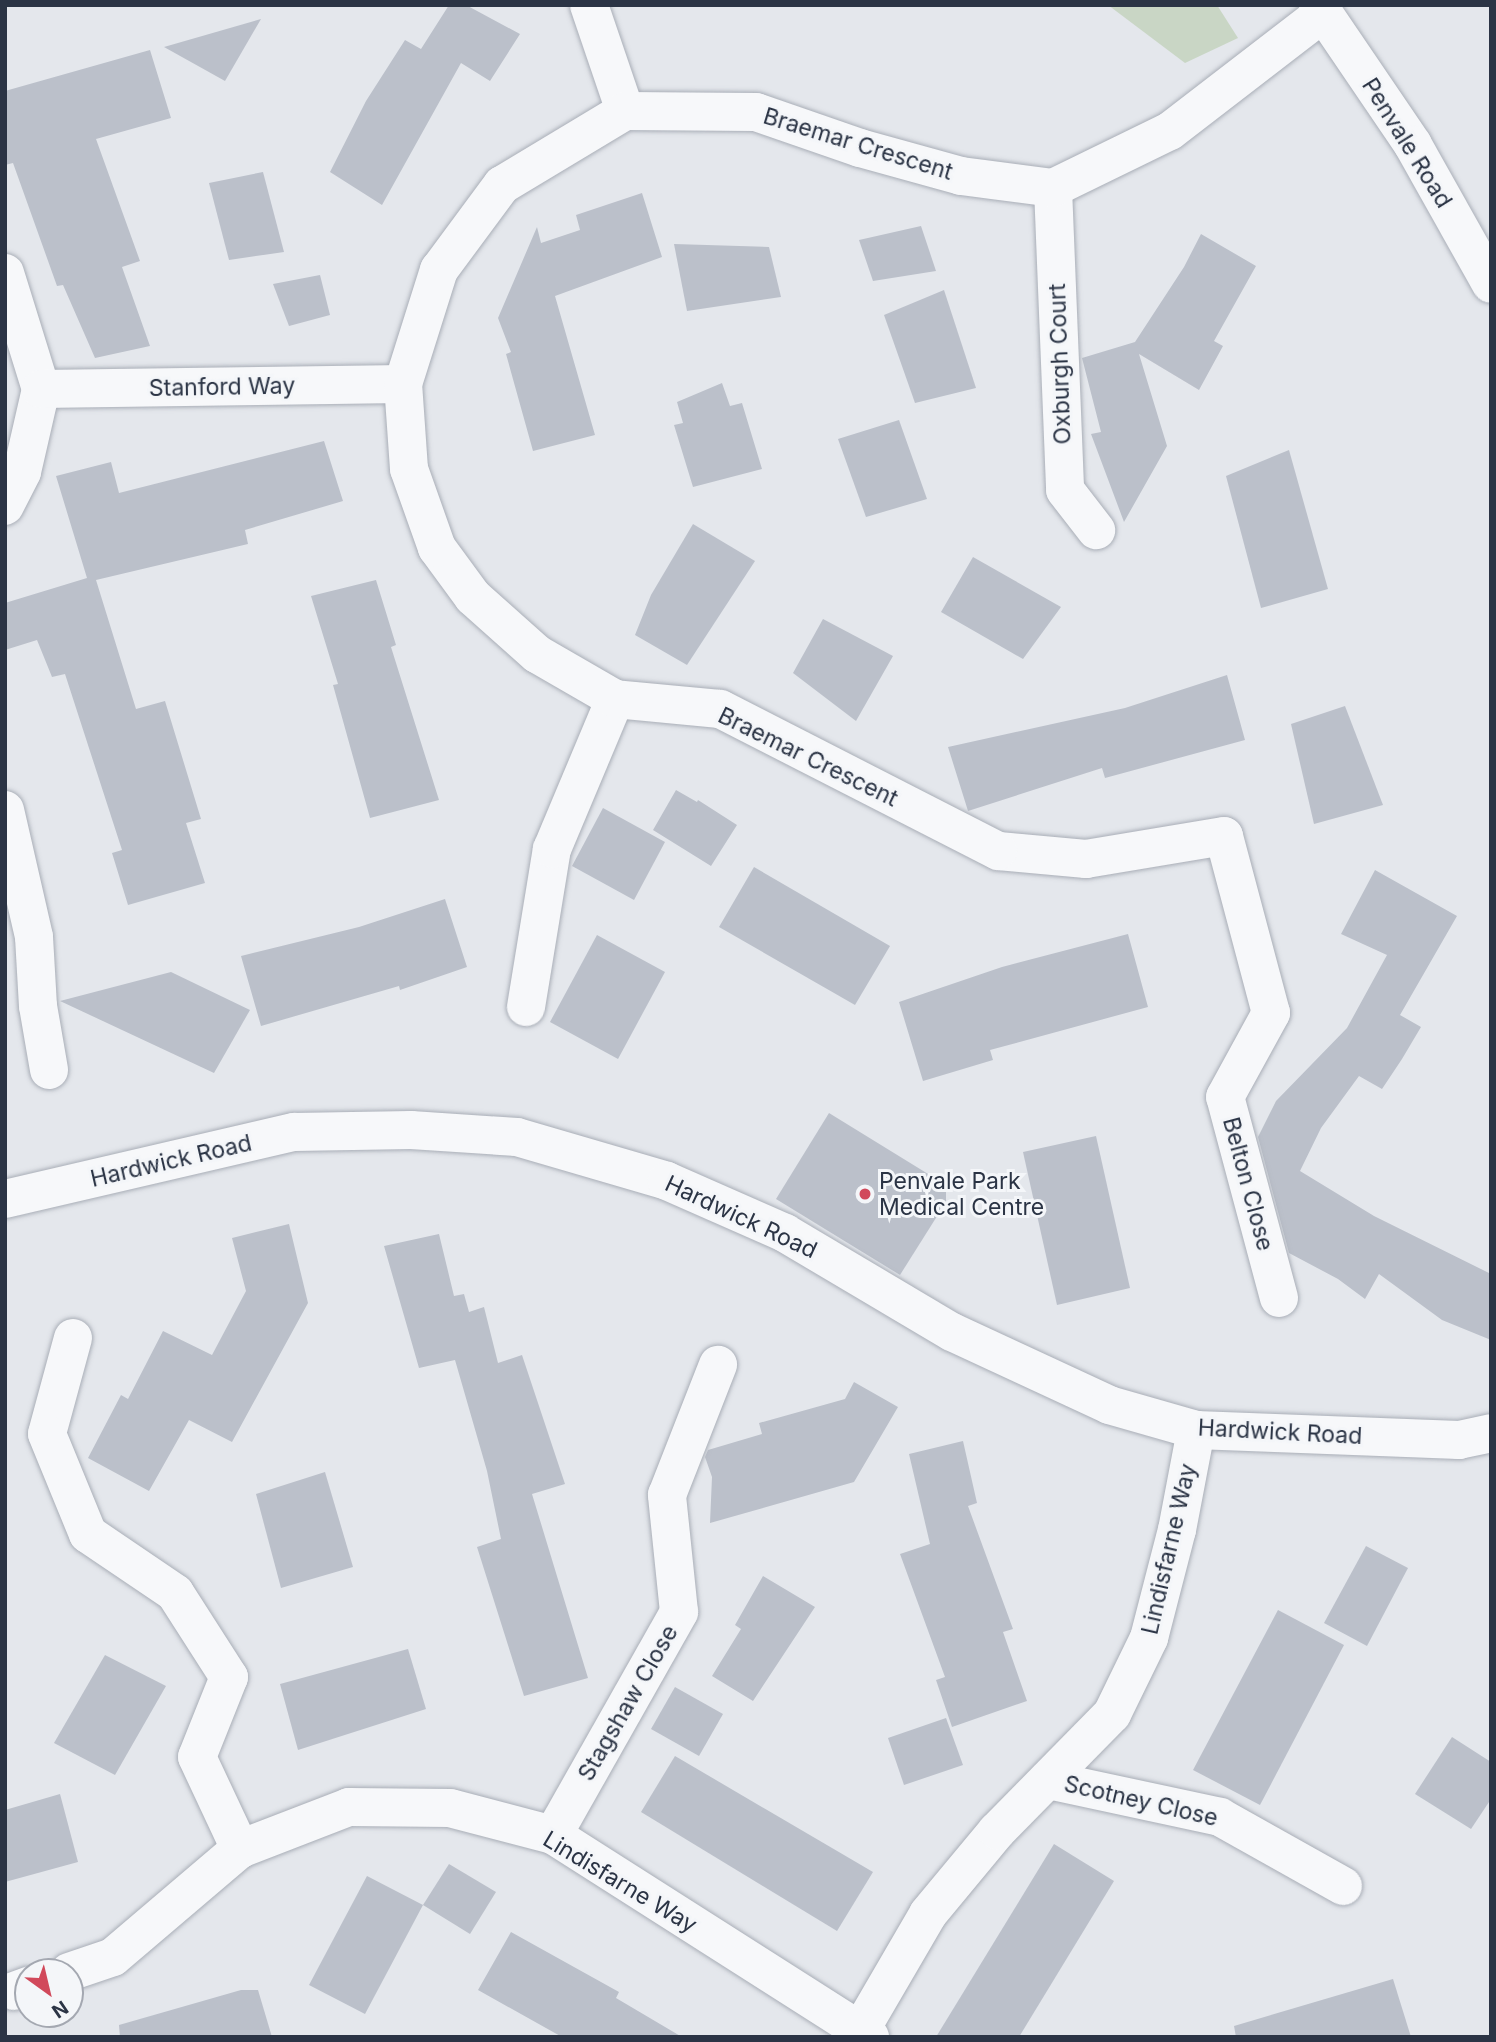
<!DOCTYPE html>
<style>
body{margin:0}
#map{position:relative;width:1496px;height:2042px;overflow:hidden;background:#e4e7ec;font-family:Inter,sans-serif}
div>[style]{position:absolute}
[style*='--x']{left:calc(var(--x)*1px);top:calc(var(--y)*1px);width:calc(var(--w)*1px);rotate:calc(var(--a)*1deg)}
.green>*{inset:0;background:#c9d6c5}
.building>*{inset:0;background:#bbc0ca}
.roads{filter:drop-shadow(0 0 2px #a9aeb7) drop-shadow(0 0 2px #a9aeb7)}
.minor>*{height:38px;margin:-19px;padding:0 19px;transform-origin:19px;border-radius:19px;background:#f7f8fa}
.tertiary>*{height:38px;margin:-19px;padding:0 19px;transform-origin:19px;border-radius:19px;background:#f7f8fa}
.dots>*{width:19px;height:19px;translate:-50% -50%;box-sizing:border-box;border:4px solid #f4f6f9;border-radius:50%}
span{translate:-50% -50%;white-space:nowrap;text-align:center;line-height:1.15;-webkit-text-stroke:6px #f4f6f9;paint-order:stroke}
.street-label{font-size:23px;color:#2b3445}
.poi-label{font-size:23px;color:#2b3445}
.left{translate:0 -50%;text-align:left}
.frame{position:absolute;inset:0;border:7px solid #2b3445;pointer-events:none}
.north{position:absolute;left:14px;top:1958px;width:70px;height:70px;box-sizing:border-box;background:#f4f6f9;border:2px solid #a4a8b1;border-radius:50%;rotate:146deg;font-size:19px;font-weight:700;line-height:28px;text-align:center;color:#2b3445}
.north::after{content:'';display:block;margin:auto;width:24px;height:32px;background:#d1495b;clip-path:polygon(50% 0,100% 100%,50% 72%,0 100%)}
</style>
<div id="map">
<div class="green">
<div style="clip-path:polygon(1108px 5px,1217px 5px,1238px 38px,1185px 63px)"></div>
</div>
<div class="building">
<div style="clip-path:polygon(449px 5px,466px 5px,520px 34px,490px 81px,461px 63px,382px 205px,330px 172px,366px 101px,405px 40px,421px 49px)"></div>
<div style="clip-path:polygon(261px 19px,225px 81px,164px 47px)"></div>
<div style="clip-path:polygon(150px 50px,171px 118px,96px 139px,140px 261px,122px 267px,150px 346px,95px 358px,63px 285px,57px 286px,13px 163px,5px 165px,5px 91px)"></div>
<div style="clip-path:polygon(263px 172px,284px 252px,229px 260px,209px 183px)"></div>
<div style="clip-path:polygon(642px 193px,662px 257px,555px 296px,595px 435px,533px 451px,506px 354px,511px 352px,498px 318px,537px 227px,541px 243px,580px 230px,576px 215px)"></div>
<div style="clip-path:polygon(921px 226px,936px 271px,873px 281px,859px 240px)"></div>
<div style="clip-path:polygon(1201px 234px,1256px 266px,1214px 341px,1223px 346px,1199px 390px,1139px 354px,1167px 446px,1124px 522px,1091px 434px,1101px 432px,1082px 358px,1135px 342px,1184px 267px)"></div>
<div style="clip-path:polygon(674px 244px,769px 247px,781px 297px,687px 311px)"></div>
<div style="clip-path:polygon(320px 275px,330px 315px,289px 326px,273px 284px)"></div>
<div style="clip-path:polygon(944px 290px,976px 388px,915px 403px,884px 315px)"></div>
<div style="clip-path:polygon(722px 383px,730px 406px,742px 403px,762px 469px,693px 487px,674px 425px,683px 423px,677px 402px)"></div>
<div style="clip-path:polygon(899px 420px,927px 499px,866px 517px,838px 439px)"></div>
<div style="clip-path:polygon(324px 441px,343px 501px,245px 530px,248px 544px,96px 580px,136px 709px,165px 701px,201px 819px,186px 823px,205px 883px,128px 905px,112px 853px,122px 850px,65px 674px,52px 677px,37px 640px,5px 650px,5px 603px,87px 578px,56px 476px,111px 462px,119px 493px)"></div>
<div style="clip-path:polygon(1289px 450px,1328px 589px,1261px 608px,1226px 476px)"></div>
<div style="clip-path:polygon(693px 524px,755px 561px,687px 665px,635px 635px,651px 595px)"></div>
<div style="clip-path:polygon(973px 557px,1061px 607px,1023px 659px,941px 612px)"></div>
<div style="clip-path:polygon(376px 580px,396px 645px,391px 647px,439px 800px,370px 818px,333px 685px,338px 684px,311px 596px)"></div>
<div style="clip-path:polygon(823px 619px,893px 656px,856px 721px,793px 673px)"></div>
<div style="clip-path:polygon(1227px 675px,1245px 740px,1105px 778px,1102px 768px,968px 811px,948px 747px,1125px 708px)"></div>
<div style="clip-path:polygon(1345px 706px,1383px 805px,1314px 824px,1291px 724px)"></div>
<div style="clip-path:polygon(676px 790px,697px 802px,698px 800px,737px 825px,711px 866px,653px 830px)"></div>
<div style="clip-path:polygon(603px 808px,665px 842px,634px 900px,572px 866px)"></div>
<div style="clip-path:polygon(754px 867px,890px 946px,855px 1005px,719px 927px)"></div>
<div style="clip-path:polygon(1375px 870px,1457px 916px,1400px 1015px,1421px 1027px,1402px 1059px,1382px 1089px,1359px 1076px,1321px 1128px,1300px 1171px,1374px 1216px,1491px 1274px,1491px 1340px,1442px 1320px,1379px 1274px,1365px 1299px,1338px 1279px,1289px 1253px,1258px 1137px,1276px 1101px,1347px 1028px,1387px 955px,1341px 934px)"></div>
<div style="clip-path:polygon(445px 899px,467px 967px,400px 990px,399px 986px,261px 1026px,241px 956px,359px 927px)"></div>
<div style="clip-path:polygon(1128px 934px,1148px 1007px,990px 1050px,993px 1060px,923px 1081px,899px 1002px,1002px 967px)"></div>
<div style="clip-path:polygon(597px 935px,665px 972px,618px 1059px,550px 1022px)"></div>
<div style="clip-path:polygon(171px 972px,250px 1010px,214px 1073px,60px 1001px)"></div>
<div style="clip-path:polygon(829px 1113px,946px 1185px,946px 1202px,900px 1275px,776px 1199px)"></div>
<div style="clip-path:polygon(1096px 1136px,1130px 1288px,1057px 1305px,1023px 1152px)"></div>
<div style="clip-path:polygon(289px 1224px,308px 1303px,232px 1442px,189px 1420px,149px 1491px,88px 1458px,121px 1395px,128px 1399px,163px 1331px,212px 1355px,246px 1291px,232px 1238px)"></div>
<div style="clip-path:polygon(439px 1234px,454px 1296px,464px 1294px,469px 1312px,484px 1307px,498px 1363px,522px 1355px,565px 1484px,532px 1494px,588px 1678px,524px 1696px,477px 1547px,501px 1539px,487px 1471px,455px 1360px,419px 1368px,384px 1246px)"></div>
<div style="clip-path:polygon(854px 1382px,898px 1407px,854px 1482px,710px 1523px,712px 1477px,705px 1457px,708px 1450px,762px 1434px,759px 1423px,845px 1399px)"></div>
<div style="clip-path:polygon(963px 1441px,977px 1503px,968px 1506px,1013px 1629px,1003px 1632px,1027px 1701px,952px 1727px,936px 1680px,945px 1677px,900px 1554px,930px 1544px,909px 1454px)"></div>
<div style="clip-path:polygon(325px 1472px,353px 1567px,281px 1588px,256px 1494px)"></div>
<div style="clip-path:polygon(1366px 1546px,1408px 1568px,1367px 1646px,1324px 1623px)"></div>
<div style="clip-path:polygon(763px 1576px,815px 1607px,753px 1701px,712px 1676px,741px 1629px,735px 1625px)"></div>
<div style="clip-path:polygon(1278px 1610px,1344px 1645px,1260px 1805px,1193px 1770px)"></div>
<div style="clip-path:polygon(408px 1649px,426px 1709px,298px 1750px,280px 1684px)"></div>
<div style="clip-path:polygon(105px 1655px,166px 1686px,115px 1775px,54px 1743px)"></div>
<div style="clip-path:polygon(675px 1687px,723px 1714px,699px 1756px,651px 1729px)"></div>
<div style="clip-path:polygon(946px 1718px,963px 1765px,904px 1785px,888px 1738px)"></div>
<div style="clip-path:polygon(1452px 1737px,1491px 1762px,1491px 1799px,1471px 1829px,1415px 1794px)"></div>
<div style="clip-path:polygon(675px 1756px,873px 1872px,837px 1931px,641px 1812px)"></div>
<div style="clip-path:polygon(60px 1794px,78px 1862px,5px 1882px,5px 1810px)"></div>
<div style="clip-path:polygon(1054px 1844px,1114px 1881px,1019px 2037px,936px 2037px)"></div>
<div style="clip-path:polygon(449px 1864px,496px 1892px,470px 1934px,423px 1905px)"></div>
<div style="clip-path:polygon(367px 1876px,423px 1905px,365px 2014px,309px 1985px)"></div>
<div style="clip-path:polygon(511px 1932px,619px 1992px,616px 1998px,682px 2037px,562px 2037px,478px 1990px)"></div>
<div style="clip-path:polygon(1393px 1979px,1411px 2037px,1236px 2037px,1234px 2026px)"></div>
<div style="clip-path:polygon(241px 1990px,258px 1990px,272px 2037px,120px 2037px,119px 2025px)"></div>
</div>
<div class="roads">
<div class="minor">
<div style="--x:589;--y:5;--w:112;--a:71.2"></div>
<div style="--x:1053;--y:188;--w:302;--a:87.7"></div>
<div style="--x:1065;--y:490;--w:51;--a:52.2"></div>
<div style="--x:5;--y:273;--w:121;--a:72.8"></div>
<div style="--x:41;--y:389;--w:85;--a:102.9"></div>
<div style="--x:22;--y:472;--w:38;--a:117"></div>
<div style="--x:41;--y:389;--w:362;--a:-0.8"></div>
<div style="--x:5;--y:810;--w:130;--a:77.1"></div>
<div style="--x:34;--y:937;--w:69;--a:86.7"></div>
<div style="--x:38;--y:1006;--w:65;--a:80.2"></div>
<div style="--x:526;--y:1007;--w:160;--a:-80.7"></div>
<div style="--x:552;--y:849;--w:163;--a:-67.2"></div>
<div style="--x:5;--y:1199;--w:297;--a:-13.1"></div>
<div style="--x:294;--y:1132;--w:117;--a:-1"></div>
<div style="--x:411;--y:1130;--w:106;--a:3.8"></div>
<div style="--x:517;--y:1137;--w:156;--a:16.3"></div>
<div style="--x:667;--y:1181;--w:129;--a:23.8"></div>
<div style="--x:785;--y:1233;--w:194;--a:30.7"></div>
<div style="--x:952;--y:1332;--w:173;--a:24.9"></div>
<div style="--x:1109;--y:1405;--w:91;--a:16"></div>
<div style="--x:1196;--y:1430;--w:263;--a:2.2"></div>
<div style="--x:1459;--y:1440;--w:33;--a:-12"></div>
<div style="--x:1279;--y:1298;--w:208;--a:-105"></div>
<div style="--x:1225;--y:1097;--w:96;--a:-61.3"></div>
<div style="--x:1271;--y:1013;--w:183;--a:-104.9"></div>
<div style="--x:1224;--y:836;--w:140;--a:170.5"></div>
<div style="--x:1086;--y:859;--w:88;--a:-174.8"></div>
<div style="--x:998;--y:851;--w:312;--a:-152.9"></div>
<div style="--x:720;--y:709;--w:105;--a:-174.6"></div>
<div style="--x:615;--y:699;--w:90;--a:-150"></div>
<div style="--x:537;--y:654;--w:86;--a:-138.3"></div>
<div style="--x:473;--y:597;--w:61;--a:-126.3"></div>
<div style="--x:437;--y:548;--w:84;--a:-109.5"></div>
<div style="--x:409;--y:469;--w:85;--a:-94"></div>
<div style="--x:403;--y:384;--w:120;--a:-72.5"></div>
<div style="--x:439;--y:270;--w:106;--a:-53.5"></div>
<div style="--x:502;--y:185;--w:144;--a:-31"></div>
<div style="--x:625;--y:111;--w:131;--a:0.4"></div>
<div style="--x:756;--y:112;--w:110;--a:19.1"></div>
<div style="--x:860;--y:148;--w:105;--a:15.5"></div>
<div style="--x:961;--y:176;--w:93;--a:7.4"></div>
<div style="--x:1053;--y:188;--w:130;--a:-26"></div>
<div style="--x:1170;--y:131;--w:193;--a:-37.6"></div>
<div style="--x:73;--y:1338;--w:99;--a:105.2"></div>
<div style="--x:47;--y:1434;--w:108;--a:67.7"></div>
<div style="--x:88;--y:1534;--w:105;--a:34.1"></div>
<div style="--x:175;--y:1593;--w:100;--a:57.3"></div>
<div style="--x:229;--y:1677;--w:86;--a:111.8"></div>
<div style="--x:197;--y:1757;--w:102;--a:64.9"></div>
<div style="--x:1048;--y:1780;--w:176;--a:12.1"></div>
<div style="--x:1220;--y:1817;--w:141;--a:29.3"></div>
<div style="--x:553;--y:1835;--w:256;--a:-60.5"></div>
<div style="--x:679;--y:1612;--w:118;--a:-95.9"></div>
<div style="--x:667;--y:1495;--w:140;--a:-68.6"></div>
<div style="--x:69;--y:1972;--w:46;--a:-18.8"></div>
<div style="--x:113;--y:1957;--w:167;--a:-40.4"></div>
<div style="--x:240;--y:1849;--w:117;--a:-21.1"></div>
<div style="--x:349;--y:1807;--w:101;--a:0.6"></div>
<div style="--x:450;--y:1808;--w:106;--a:14.7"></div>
<div style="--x:553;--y:1835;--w:376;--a:32.5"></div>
<div style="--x:14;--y:1991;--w:15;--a:-20"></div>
<div style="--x:860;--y:2031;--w:135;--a:-59.8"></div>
<div style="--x:928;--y:1914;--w:108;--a:-50.3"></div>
<div style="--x:997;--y:1831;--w:164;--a:-45.5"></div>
<div style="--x:1112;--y:1714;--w:85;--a:-64"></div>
<div style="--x:1149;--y:1638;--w:112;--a:-75.5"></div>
<div style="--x:1177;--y:1530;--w:102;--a:-79.2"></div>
</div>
<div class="tertiary">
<div style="--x:1318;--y:5;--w:169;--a:55.8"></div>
<div style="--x:1413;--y:145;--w:159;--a:60.7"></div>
</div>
</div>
<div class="dots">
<div style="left:865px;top:1194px;background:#d1495b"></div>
</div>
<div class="street-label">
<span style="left:1407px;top:143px;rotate:58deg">Penvale Road</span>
<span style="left:858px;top:144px;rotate:17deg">Braemar Crescent</span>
<span style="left:1060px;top:364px;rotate:-92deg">Oxburgh Court</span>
<span style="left:222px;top:387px;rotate:-1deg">Stanford Way</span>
<span style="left:808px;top:757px;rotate:26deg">Braemar Crescent</span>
<span style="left:171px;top:1161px;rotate:-13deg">Hardwick Road</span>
<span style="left:1248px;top:1184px;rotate:75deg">Belton Close</span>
<span style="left:741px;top:1217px;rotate:25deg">Hardwick Road</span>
<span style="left:1280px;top:1432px;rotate:3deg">Hardwick Road</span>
<span style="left:1169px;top:1549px;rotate:-77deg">Lindisfarne Way</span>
<span style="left:628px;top:1703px;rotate:-60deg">Stagshaw Close</span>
<span style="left:1141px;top:1801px;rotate:13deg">Scotney Close</span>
<span style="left:620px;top:1882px;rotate:31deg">Lindisfarne Way</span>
</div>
<div class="poi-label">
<span class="left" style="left:879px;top:1194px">Penvale Park<br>Medical Centre</span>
</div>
<div class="frame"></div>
<div class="north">N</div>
</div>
